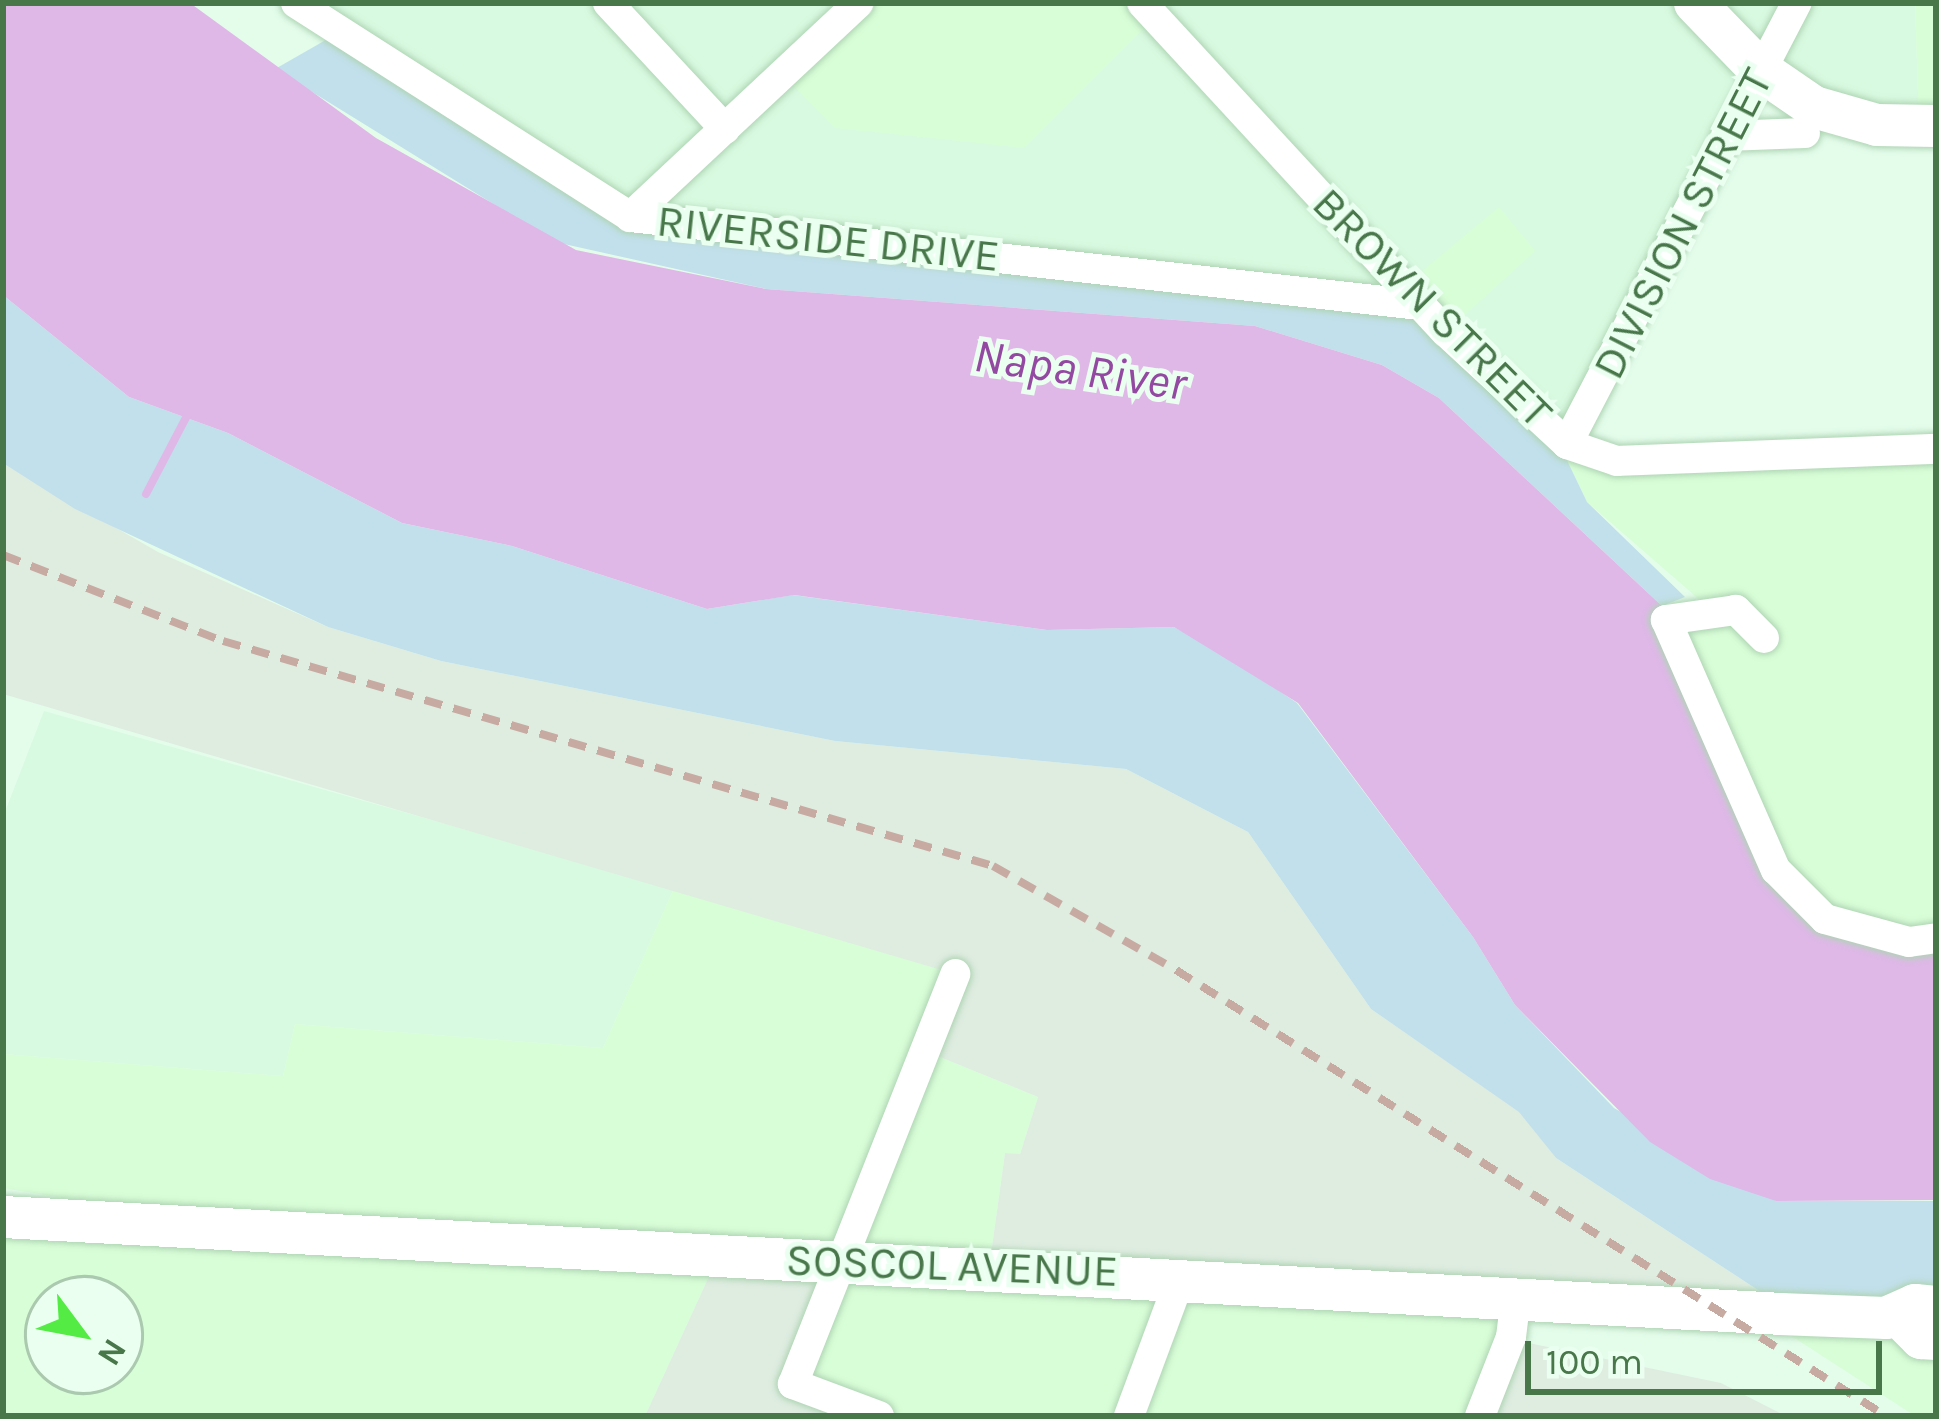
<!DOCTYPE html>
<style>
body{margin:0}
#map{position:relative;width:1939px;height:1419px;overflow:hidden;background:#e4fdeb;font-family:Karla,sans-serif}
div>[style]{position:absolute}
[style*='--x']{left:calc(var(--x)*1px);top:calc(var(--y)*1px);width:calc(var(--w)*1px);rotate:calc(var(--a)*1deg)}
.residential>*{inset:0;background:#d8fae0}
.commercial>*{inset:0;background:#d8fed7}
.industrial>*{inset:0;background:#dfede1}
.green>*{inset:0;background:#c2e0eb}
.water>*{inset:0;background:#dfb8e8}
.stream>*{height:8px;margin:-4px;padding:0 4px;transform-origin:4px;border-radius:4px;background:#dfb8e8}
.roads{filter:drop-shadow(0 0 3px #afd4b4) drop-shadow(0 0 3px #afd4b4)}
.street>*{height:30px;margin:-15px;padding:0 15px;transform-origin:15px;border-radius:15px;background:#fff}
.secondary>*{height:42px;margin:-21px;padding:0 21px;transform-origin:21px;border-radius:21px;background:#fff}
.rail>*{height:8px;margin-top:-4px;transform-origin:0;background:repeating-linear-gradient(90deg,#c7aaa2 0 18px,transparent 0 30px)}
span{translate:-50% -50%;white-space:nowrap;text-align:center;line-height:1.15;-webkit-text-stroke:10px #ebfff1;paint-order:stroke}
.street-label{font-size:45px;color:#48774a}
.water-label{font-size:48px;color:#9349a1;font-style:italic}
.frame{position:absolute;inset:0;border:6px solid #48774a;pointer-events:none}
.north{position:absolute;left:24px;top:1275px;width:120px;height:120px;box-sizing:border-box;background:#ebfff1;border:3px solid #aac9ae;border-radius:50%;rotate:122deg;font-size:33px;font-weight:700;line-height:48px;text-align:center;color:#48774a}
.north::after{content:'';display:block;margin:auto;width:42px;height:54px;background:#54ec44;clip-path:polygon(50% 0,100% 100%,50% 72%,0 100%)}
.scale{position:absolute;left:1525px;top:1341px;width:357px;height:54px;box-sizing:border-box;border:6px solid #48774a;border-top:0;padding-left:15px;font-size:36px;line-height:42px;white-space:nowrap;color:#48774a;-webkit-text-stroke:9px #ebfff1;paint-order:stroke}
</style>
<div id="map">
<div class="residential">
<div style="clip-path:polygon(296px 3px,1915px 3px,1919px 126px,1765px 71px,1564px 454px,1404px 288px,630px 217px)"></div>
<div style="clip-path:polygon(44px 711px,674px 888px,603px 1048px,295px 1024px,283px 1076px,3px 1054px,3px 817px)"></div>
</div>
<div class="commercial">
<div style="clip-path:polygon(859px 3px,1142px 3px,1155px 17px,1024px 148px,835px 128px,779px 71px)"></div>
<div style="clip-path:polygon(1915px 3px,1936px 3px,1936px 126px,1919px 126px)"></div>
<div style="clip-path:polygon(1499px 207px,1535px 251px,1446px 332px,1403px 287px)"></div>
<div style="clip-path:polygon(1936px 450px,1936px 938px,1805px 906px,1666px 620px,1709px 608px,1587px 502px,1564px 454px)"></div>
<div style="clip-path:polygon(674px 888px,955px 974px,925px 1051px,1038px 1097px,1020px 1154px,1005px 1153px,991px 1254px,100px 1204px,3px 1188px,3px 1054px,283px 1076px,295px 1024px,603px 1048px)"></div>
<div style="clip-path:polygon(evenodd,3px 1233px,711px 1272px,645px 1416px,3px 1416px,3px 1233px,48px 1299px,120px 1299px,120px 1371px,48px 1371px,48px 1299px)"></div>
<div style="clip-path:polygon(837px 1280px,1509px 1314px,1472px 1416px,879px 1416px,793px 1384px)"></div>
<div style="clip-path:polygon(1782px 1330px,1936px 1339px,1936px 1416px,1915px 1416px)"></div>
</div>
<div class="industrial">
<div style="clip-path:polygon(3px 463px,158px 552px,328px 627px,441px 661px,835px 741px,1126px 769px,1248px 832px,1371px 1009px,1520px 1112px,1556px 1158px,1761px 1292px,991px 1254px,1005px 1153px,1020px 1154px,1038px 1097px,925px 1051px,955px 974px,3px 694px)"></div>
<div style="clip-path:polygon(711px 1272px,837px 1280px,793px 1384px,879px 1416px,645px 1416px)"></div>
<div style="clip-path:polygon(1505px 1338px,1721px 1383px,1786px 1416px,1475px 1416px)"></div>
</div>
<div class="green">
<div style="clip-path:polygon(338px 33px,630px 217px,1420px 305px,1564px 454px,1587px 502px,1685px 597px,1662px 606px,1439px 398px,1382px 365px,1255px 326px,766px 289px,555px 242px,275px 69px)"></div>
<div style="clip-path:polygon(3px 295px,129px 397px,228px 433px,402px 523px,512px 546px,707px 609px,793px 595px,1047px 630px,1174px 627px,1223px 653px,1297px 703px,1473px 937px,1515px 1005px,1614px 1108px,1776px 1201px,1936px 1201px,1936px 1302px,1761px 1292px,1556px 1158px,1519px 1112px,1371px 1009px,1248px 832px,1126px 769px,835px 741px,441px 661px,328px 627px,75px 509px,3px 463px)"></div>
</div>
<div class="water">
<div style="clip-path:polygon(3px 3px,190px 3px,376px 138px,576px 250px,766px 289px,1255px 326px,1382px 365px,1439px 398px,1662px 606px,1655px 609px,1785px 900px,1795px 910px,1936px 945px,1936px 1200px,1776px 1201px,1710px 1179px,1650px 1142px,1515px 1005px,1473px 937px,1298px 703px,1174px 627px,1047px 630px,794px 595px,707px 609px,512px 546px,402px 523px,228px 433px,129px 397px,3px 295px)"></div>
</div>
<div class="stream">
<div style="--x:146;--y:494;--w:95;--a:-62.4"></div>
</div>
<div class="roads">
<div class="street">
<div style="--x:296;--y:3;--w:397;--a:32.6"></div>
<div style="--x:630;--y:217;--w:795;--a:6.36"></div>
<div style="--x:608;--y:3;--w:172;--a:47.1"></div>
<div style="--x:1142;--y:3;--w:448;--a:47.3"></div>
<div style="--x:1446;--y:332;--w:165;--a:42.8"></div>
<div style="--x:1567;--y:444;--w:53;--a:18.8"></div>
<div style="--x:1617;--y:461;--w:319;--a:-2.2"></div>
<div style="--x:1726;--y:136;--w:79;--a:-2.2"></div>
<div style="--x:630;--y:217;--w:313;--a:-43.1"></div>
<div style="--x:1567;--y:444;--w:497;--a:-62.5"></div>
<div style="--x:1764;--y:638;--w:40;--a:-135"></div>
<div style="--x:1736;--y:610;--w:71;--a:171.9"></div>
<div style="--x:1666;--y:620;--w:273;--a:66.3"></div>
<div style="--x:1776;--y:870;--w:69;--a:45"></div>
<div style="--x:1825;--y:919;--w:87;--a:15.3"></div>
<div style="--x:1909;--y:942;--w:27;--a:-8"></div>
<div style="--x:879;--y:1416;--w:92;--a:-159.6"></div>
<div style="--x:793;--y:1384;--w:441;--a:-68.4"></div>
<div style="--x:1129;--y:1416;--w:149;--a:-69.6"></div>
<div style="--x:1480;--y:1416;--w:85;--a:-68.6"></div>
<div style="--x:1511;--y:1337;--w:38;--a:-83"></div>
</div>
<div class="secondary">
<div style="--x:1695;--y:3;--w:93;--a:45.9"></div>
<div style="--x:1760;--y:70;--w:65;--a:34.4"></div>
<div style="--x:1814;--y:107;--w:66;--a:15.9"></div>
<div style="--x:1877;--y:125;--w:59;--a:1"></div>
<div style="--x:3;--y:1217;--w:1780;--a:3.12"></div>
<div style="--x:1780;--y:1314;--w:106;--a:2.2"></div>
<div style="--x:1886;--y:1318;--w:32;--a:-24"></div>
<div style="--x:1915;--y:1305;--w:21;--a:5"></div>
<div style="--x:1900;--y:1317;--w:30;--a:45"></div>
<div style="--x:1921;--y:1338;--w:15;--a:4"></div>
</div>
</div>
<div class="rail">
<div style="--x:3;--y:555;--w:236;--a:21.4"></div>
<div style="--x:223;--y:641;--w:802;--a:16.29"></div>
<div style="--x:993;--y:866;--w:210;--a:29.6"></div>
<div style="--x:1176;--y:970;--w:838;--a:32.14"></div>
</div>
<div class="street-label">
<span style="left:1683px;top:224px;rotate:-63deg">DIVISION STREET</span>
<span style="left:828px;top:239px;rotate:6deg">RIVERSIDE DRIVE</span>
<span style="left:1432px;top:308px;rotate:45deg">BROWN STREET</span>
<span style="left:952px;top:1266px;rotate:2deg">SOSCOL AVENUE</span>
</div>
<div class="water-label">
<span style="left:1080px;top:370px;rotate:8deg">Napa River</span>
</div>
<div class="frame"></div>
<div class="north">N</div>
<div class="scale">100 m</div>
</div>
